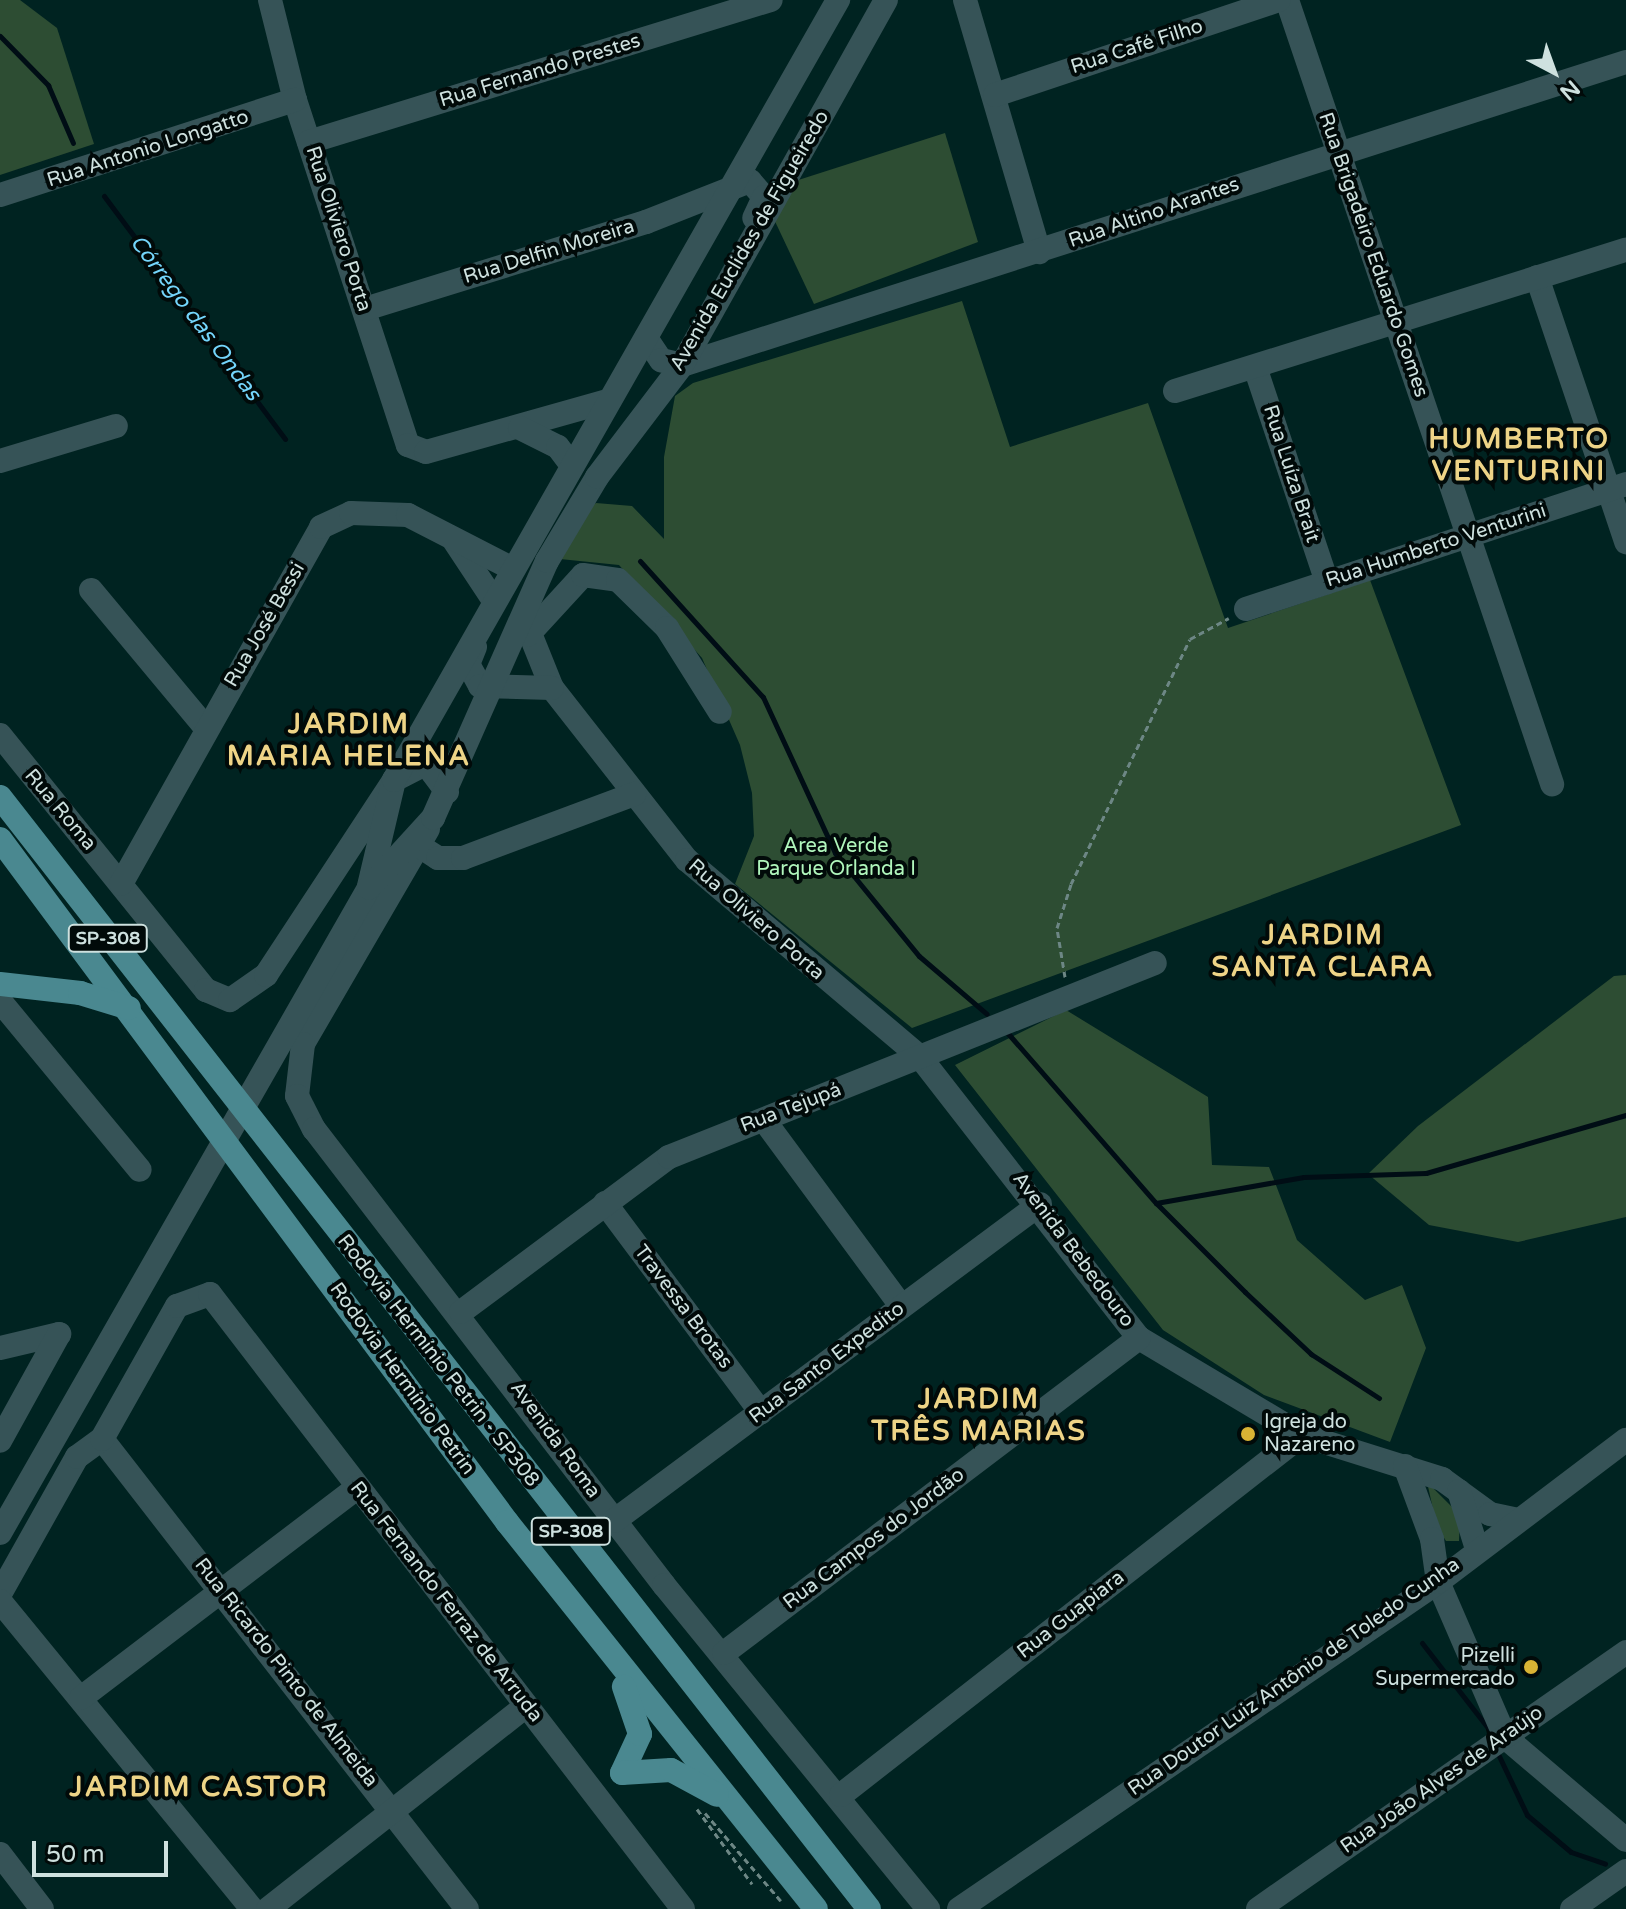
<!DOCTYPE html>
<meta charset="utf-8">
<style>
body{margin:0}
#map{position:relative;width:1626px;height:1909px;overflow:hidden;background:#002321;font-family:"Varela Round",sans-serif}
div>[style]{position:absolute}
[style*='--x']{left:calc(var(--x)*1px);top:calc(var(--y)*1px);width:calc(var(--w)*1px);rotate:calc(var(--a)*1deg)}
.green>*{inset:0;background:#2d4d33}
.stream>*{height:5px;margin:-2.5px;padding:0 2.5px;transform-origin:2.5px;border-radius:2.5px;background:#000d15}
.path>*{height:3px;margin-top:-1.5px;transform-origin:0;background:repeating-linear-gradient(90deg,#6d8785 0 6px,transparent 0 10px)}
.minor>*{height:24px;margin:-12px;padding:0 12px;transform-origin:12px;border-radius:12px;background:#365357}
.major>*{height:24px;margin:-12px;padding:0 12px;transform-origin:12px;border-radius:12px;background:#4a8890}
.dots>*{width:22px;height:22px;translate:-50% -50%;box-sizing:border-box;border:4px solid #010a09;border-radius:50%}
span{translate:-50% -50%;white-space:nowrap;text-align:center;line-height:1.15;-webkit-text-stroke:8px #010a09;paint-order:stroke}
.shield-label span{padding:2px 6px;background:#010a09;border:2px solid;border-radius:6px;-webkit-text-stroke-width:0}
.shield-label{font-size:18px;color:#cee1df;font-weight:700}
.street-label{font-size:20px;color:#cee1df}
.park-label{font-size:20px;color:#b0f6bc}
.poi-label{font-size:20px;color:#cee1df}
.left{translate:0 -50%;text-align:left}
.right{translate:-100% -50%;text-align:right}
.water-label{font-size:22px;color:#74d5fb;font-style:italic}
.district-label{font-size:28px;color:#eed487;font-weight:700;letter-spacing:2px}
.north{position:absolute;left:1514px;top:32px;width:80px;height:80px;-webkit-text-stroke:6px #010a09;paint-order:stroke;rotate:139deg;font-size:22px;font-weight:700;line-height:32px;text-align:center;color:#cee1df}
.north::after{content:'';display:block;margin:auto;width:28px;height:36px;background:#cee1df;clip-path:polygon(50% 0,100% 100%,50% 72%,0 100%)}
.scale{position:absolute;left:32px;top:1841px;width:136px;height:36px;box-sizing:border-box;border:4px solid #cee1df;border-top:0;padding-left:10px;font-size:24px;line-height:28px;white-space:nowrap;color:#cee1df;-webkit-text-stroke:6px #010a09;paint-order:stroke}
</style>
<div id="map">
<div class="green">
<div style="clip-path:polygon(0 0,20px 0,57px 28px,94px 144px,0 175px)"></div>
<div style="clip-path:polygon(945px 133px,978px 242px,814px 304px,772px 215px,789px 183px)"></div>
<div style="clip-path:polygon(962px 301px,1010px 447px,1148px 403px,1228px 628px,1370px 580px,1461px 825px,912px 1028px,735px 884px,754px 836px,752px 793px,740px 745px,702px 658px,619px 565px,560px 559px,571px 520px,596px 503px,632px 506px,664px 539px,664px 457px,675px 396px,693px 383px)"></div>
<div style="clip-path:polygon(1626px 975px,1626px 1217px,1518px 1242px,1429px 1225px,1368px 1174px,1418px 1126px,1614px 976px)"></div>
<div style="clip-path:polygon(1066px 1010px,1208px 1097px,1212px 1165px,1269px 1167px,1297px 1240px,1365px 1300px,1402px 1285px,1426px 1348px,1390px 1442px,1264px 1395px,1163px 1330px,955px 1065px)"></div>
<div style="clip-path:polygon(1427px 1482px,1460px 1515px,1459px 1541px,1446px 1541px,1437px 1527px)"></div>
</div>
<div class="stream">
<div style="--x:0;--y:36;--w:69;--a:45.6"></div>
<div style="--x:48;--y:85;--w:63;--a:66.7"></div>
<div style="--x:104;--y:196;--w:303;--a:53.3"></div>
<div style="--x:640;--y:561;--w:183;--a:47.9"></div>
<div style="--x:763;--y:697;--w:172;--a:65.2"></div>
<div style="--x:835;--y:853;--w:133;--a:50.8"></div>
<div style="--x:919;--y:956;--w:89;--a:40.5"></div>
<div style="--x:1005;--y:1030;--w:230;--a:48.9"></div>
<div style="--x:1156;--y:1203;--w:126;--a:45"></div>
<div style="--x:1245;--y:1292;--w:91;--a:43.2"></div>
<div style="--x:1311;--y:1354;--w:81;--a:32.9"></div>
<div style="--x:1156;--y:1203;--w:150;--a:-10"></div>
<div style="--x:1304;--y:1177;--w:122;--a:-1.9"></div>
<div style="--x:1426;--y:1173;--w:208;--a:-16.2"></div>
<div style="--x:1422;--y:1643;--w:108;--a:52.2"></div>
<div style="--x:1499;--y:1756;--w:65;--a:64.6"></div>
<div style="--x:1527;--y:1815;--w:57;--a:40.1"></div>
<div style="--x:1571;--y:1852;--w:36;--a:19"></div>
</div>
<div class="path">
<div style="--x:1065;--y:977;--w:50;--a:-99.3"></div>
<div style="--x:1057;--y:928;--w:46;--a:-72.3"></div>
<div style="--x:1071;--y:884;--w:272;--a:-64.1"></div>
<div style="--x:1190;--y:639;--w:44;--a:-28.3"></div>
<div style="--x:697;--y:1809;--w:93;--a:53.7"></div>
<div style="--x:705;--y:1813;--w:116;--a:49.2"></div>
</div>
<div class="minor">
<div style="--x:270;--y:0;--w:103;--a:76"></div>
<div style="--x:295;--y:100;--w:363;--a:71.9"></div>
<div style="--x:408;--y:445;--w:19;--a:21"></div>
<div style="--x:426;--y:452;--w:188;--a:-15.7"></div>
<div style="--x:965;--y:0;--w:263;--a:73.6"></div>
<div style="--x:1287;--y:0;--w:828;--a:71.32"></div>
<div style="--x:995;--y:95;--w:299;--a:-18.5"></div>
<div style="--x:309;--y:142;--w:483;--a:-17.1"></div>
<div style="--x:0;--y:195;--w:310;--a:-17.9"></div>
<div style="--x:1537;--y:277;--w:280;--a:71.4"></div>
<div style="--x:365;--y:309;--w:294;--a:-17.2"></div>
<div style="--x:646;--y:222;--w:112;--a:-21.5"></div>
<div style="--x:750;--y:181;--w:21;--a:49"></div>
<div style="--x:764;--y:197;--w:23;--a:115"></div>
<div style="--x:646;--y:338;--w:27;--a:56"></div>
<div style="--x:661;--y:360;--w:22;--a:13"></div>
<div style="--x:682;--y:365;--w:991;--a:-17.8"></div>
<div style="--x:1255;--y:367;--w:227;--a:71.5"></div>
<div style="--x:1175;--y:391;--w:473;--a:-17.4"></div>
<div style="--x:520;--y:428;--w:42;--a:26.6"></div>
<div style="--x:558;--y:447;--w:20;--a:53"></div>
<div style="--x:0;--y:461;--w:121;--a:-16.8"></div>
<div style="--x:455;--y:542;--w:71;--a:56.5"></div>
<div style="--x:91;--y:590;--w:178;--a:50.2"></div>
<div style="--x:1246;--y:609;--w:400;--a:-18.2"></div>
<div style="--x:525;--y:621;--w:72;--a:68.1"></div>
<div style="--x:552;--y:688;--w:219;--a:51.9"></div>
<div style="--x:687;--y:860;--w:305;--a:40.2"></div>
<div style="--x:920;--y:1057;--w:356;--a:52.1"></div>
<div style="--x:1139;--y:1338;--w:190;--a:30.8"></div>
<div style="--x:1302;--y:1435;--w:147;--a:17.4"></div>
<div style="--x:1442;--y:1479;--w:59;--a:36.1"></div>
<div style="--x:1490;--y:1514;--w:29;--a:12"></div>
<div style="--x:528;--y:635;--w:81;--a:-47.5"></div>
<div style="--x:583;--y:575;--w:35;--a:8"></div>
<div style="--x:618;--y:580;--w:69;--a:44.4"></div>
<div style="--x:667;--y:628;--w:99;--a:57.8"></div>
<div style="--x:475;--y:647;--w:18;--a:112"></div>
<div style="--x:468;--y:664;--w:25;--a:61"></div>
<div style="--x:480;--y:686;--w:72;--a:1.6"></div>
<div style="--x:0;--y:735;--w:328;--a:51.1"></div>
<div style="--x:206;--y:990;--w:26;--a:23"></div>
<div style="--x:230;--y:1000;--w:44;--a:-34.8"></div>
<div style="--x:266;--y:975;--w:233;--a:-56.7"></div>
<div style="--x:394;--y:780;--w:36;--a:-27"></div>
<div style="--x:426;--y:764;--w:35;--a:53"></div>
<div style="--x:428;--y:829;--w:249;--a:120.2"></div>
<div style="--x:303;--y:1044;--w:52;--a:96.6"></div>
<div style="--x:297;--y:1096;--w:37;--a:63"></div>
<div style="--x:314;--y:1129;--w:575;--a:52.49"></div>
<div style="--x:664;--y:1585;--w:418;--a:50.8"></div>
<div style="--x:421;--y:847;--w:20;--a:33"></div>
<div style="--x:438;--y:858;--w:25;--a:0"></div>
<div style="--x:463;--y:858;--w:183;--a:-20.5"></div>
<div style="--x:121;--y:884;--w:409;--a:-60.7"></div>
<div style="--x:321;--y:527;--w:33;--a:-25"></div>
<div style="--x:351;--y:513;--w:57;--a:2"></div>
<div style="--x:408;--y:515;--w:116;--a:27.2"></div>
<div style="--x:369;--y:886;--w:109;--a:-76.7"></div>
<div style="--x:394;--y:780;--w:898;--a:-60.35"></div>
<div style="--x:0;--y:1001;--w:219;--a:50.4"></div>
<div style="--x:764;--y:1120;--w:232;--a:53.6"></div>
<div style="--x:605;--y:1203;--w:261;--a:53.3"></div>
<div style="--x:461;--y:1312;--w:259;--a:-36.7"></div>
<div style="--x:669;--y:1157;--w:523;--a:-21.76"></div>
<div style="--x:0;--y:1348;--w:61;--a:-13.3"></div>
<div style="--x:59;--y:1334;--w:122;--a:118.9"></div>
<div style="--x:102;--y:1439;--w:595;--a:52.17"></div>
<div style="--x:1405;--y:1466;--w:78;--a:69.7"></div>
<div style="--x:1432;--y:1539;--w:43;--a:82.1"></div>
<div style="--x:1438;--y:1582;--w:169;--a:66.6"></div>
<div style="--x:1505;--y:1737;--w:159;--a:40.4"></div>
<div style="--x:1459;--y:1491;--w:61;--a:72.8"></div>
<div style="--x:614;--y:1521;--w:531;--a:-36.65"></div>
<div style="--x:0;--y:1533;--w:743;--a:-60.23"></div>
<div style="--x:369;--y:888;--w:95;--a:-47.6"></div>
<div style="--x:433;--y:818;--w:281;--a:-66.1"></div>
<div style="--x:547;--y:561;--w:98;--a:-59.2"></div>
<div style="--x:597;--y:477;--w:141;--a:-52.8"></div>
<div style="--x:682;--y:365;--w:418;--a:-60.8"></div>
<div style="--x:0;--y:1594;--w:157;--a:-60.7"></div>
<div style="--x:77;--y:1457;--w:31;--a:-36"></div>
<div style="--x:102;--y:1439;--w:153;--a:-60.6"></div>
<div style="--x:177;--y:1306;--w:35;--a:-20"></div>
<div style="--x:210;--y:1294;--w:776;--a:52.44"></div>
<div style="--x:0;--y:1601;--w:398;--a:50.7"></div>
<div style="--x:724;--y:1653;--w:521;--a:-37.2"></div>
<div style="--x:81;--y:1698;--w:348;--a:-37.3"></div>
<div style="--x:841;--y:1795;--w:585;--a:-37.99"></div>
<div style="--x:0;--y:1854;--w:69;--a:52.6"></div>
<div style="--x:268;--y:1909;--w:328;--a:-38.2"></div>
<div style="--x:959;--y:1909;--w:580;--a:-34.32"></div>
<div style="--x:1438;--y:1582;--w:236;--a:-37.1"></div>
<div style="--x:1258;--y:1909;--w:449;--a:-34.9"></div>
<div style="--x:1572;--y:1909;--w:66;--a:-35.1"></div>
</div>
<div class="major">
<div style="--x:0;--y:797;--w:1411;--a:51.99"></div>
<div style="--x:0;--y:839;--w:851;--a:53.41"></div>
<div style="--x:507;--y:1522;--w:495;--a:51.4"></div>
<div style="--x:0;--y:984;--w:81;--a:6.4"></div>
<div style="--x:80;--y:993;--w:51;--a:17"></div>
<div style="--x:622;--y:1773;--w:43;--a:-65.2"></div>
<div style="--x:640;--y:1734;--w:50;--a:-108.8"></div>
<div style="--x:622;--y:1773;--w:49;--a:-3.5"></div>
<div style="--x:671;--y:1770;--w:52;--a:28.5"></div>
</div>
<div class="dots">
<div style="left:1248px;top:1434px;background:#d9b334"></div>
<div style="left:1531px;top:1667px;background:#d9b334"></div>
</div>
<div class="shield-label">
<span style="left:108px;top:938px">SP-308</span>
<span style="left:571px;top:1531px">SP-308</span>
</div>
<div class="street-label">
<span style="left:1137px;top:47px;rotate:-18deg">Rua Café Filho</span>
<span style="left:540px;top:71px;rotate:-17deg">Rua Fernando Prestes</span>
<span style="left:148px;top:149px;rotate:-18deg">Rua Antonio Longatto</span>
<span style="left:1154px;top:213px;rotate:-19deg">Rua Altino Arantes</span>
<span style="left:338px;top:229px;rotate:72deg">Rua Oliviero Porta</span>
<span style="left:750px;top:241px;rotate:-60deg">Avenida Euclides de Figueiredo</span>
<span style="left:549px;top:252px;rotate:-17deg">Rua Delfin Moreira</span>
<span style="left:1373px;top:255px;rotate:71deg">Rua Brigadeiro Eduardo Gomes</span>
<span style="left:1291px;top:474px;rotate:72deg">Rua Luíza Brait</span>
<span style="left:1436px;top:546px;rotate:-18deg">Rua Humberto Venturini</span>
<span style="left:265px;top:625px;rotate:-60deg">Rua José Bessi</span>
<span style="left:60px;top:810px;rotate:50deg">Rua Roma</span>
<span style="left:756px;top:920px;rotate:41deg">Rua Oliviero Porta</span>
<span style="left:791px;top:1108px;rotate:-21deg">Rua Tejupá</span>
<span style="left:1073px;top:1250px;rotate:53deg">Avenida Bebedouro</span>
<span style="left:683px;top:1307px;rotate:53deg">Travessa Brotas</span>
<span style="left:438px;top:1361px;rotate:52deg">Rodovia Hermínio Petrin - SP308</span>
<span style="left:827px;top:1363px;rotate:-37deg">Rua Santo Expedito</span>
<span style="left:402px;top:1379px;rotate:54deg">Rodovia Hermínio Petrin</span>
<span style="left:555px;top:1440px;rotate:54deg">Avenida Roma</span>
<span style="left:874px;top:1539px;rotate:-37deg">Rua Campos do Jordão</span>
<span style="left:446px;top:1602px;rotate:52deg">Rua Fernando Ferraz de Arruda</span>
<span style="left:1071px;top:1615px;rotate:-38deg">Rua Guapiara</span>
<span style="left:286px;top:1673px;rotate:52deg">Rua Ricardo Pinto de Almeida</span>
<span style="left:1294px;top:1677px;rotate:-35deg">Rua Doutor Luiz Antônio de Toledo Cunha</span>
<span style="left:1442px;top:1780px;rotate:-35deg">Rua João Alves de Araújo</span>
</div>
<div class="park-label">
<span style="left:836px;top:858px">Area Verde<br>Parque Orlanda I</span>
</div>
<div class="poi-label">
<span class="left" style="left:1264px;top:1434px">Igreja do<br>Nazareno</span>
<span class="right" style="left:1515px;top:1668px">Pizelli<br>Supermercado</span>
</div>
<div class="water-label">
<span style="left:195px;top:318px;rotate:53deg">Córrego das Ondas</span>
</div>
<div class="district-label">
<span style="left:1519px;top:455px">HUMBERTO<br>VENTURINI</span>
<span style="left:349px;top:740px">JARDIM<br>MARIA HELENA</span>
<span style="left:1323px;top:951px">JARDIM<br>SANTA CLARA</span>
<span style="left:979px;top:1415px">JARDIM<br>TRÊS MARIAS</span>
<span style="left:199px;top:1787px">JARDIM CASTOR</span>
</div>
<div class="north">N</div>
<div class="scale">50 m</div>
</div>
